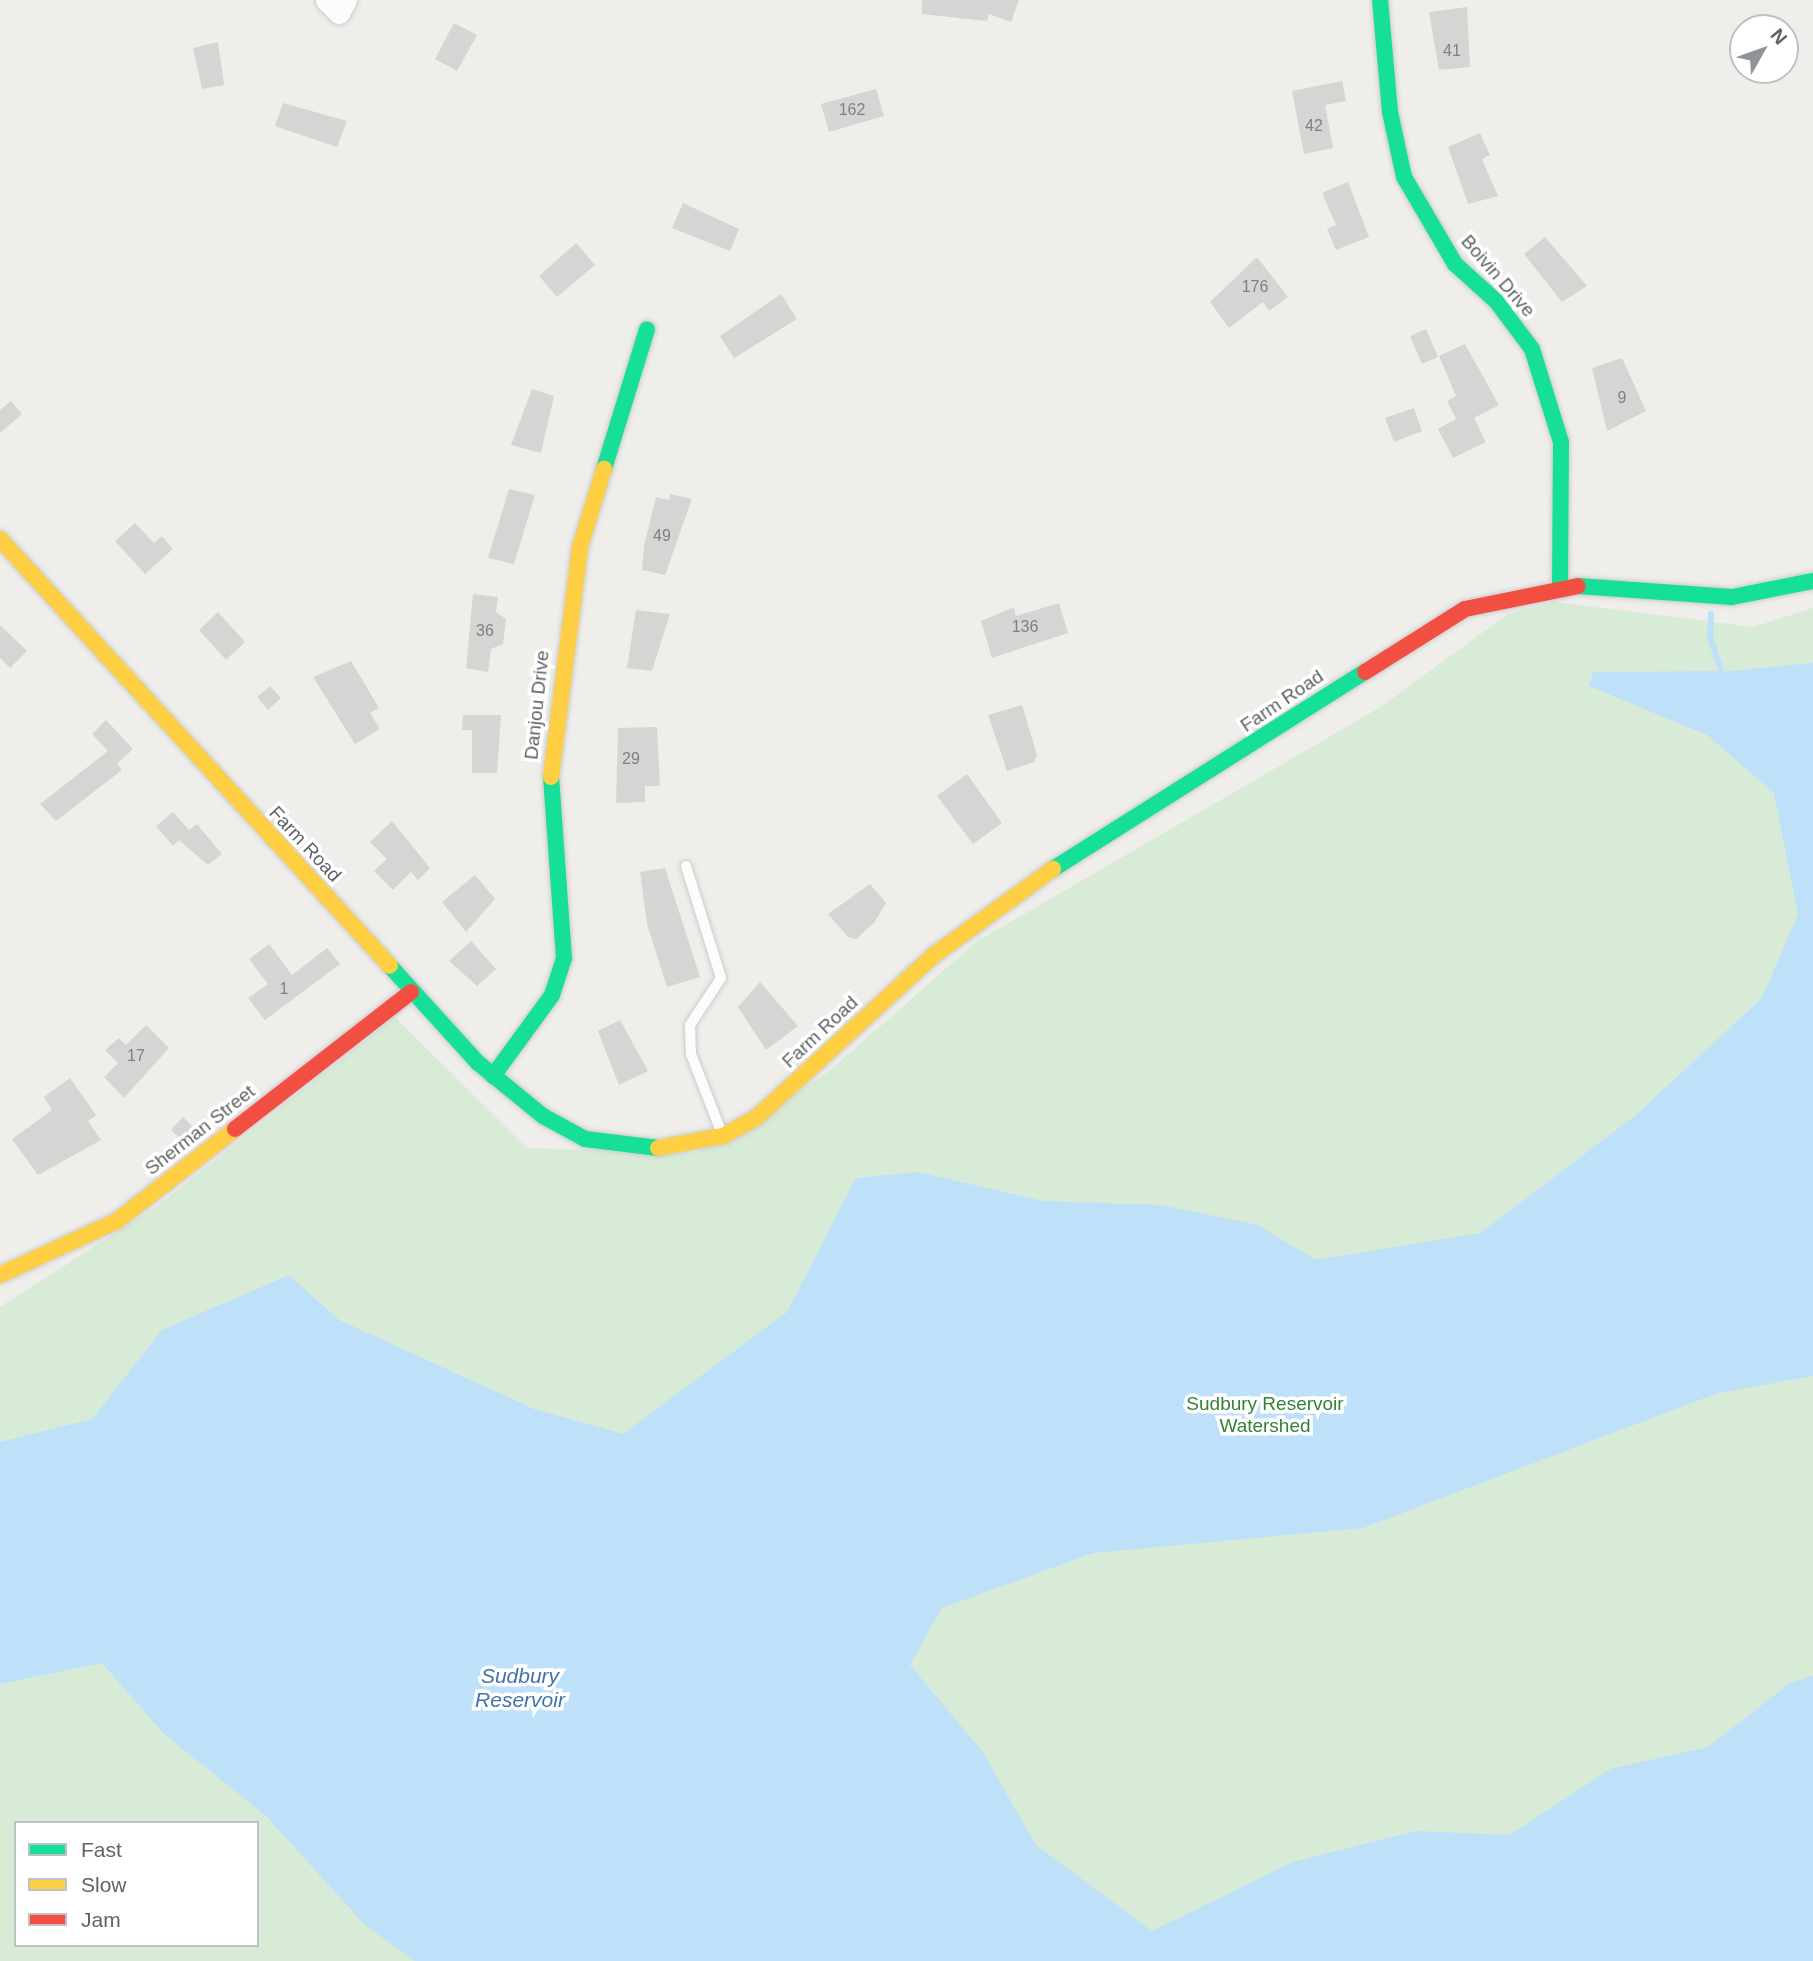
<!DOCTYPE html>
<style>
body{margin:0}
#map{position:relative;width:1813px;height:1961px;overflow:hidden;background:#efeeea;font-family:Arial,sans-serif}
div>[style]{position:absolute}
[style*='--x']{left:calc(var(--x)*1px);top:calc(var(--y)*1px);width:calc(var(--w)*1px);rotate:calc(var(--a)*1deg)}
.green>*{inset:0;background:#d8ebd6}
.water>*{inset:0;background:#bfe0f9}
.stream>*{height:6px;margin:-3px;padding:0 3px;transform-origin:3px;border-radius:3px;background:#bfe0f9}
.building>*{inset:0;background:#d6d5d3}
.roads{filter:drop-shadow(0 0 2px #cbcccc) drop-shadow(0 0 2px #cbcccc)}
.lane>*{height:10px;margin:-5px;padding:0 5px;transform-origin:5px;border-radius:5px;background:#fdfcfc}
.street>*{height:21px;margin:-10.5px;padding:0 10.5px;transform-origin:10.5px;border-radius:10.5px;background:#fdfcfc}
.fast>*{height:16px;margin:-8px;padding:0 8px;transform-origin:8px;border-radius:8px;background:#16e098}
.slow>*{height:16px;margin:-8px;padding:0 8px;transform-origin:8px;border-radius:8px;background:#ffcf43}
.jam>*{height:16px;margin:-8px;padding:0 8px;transform-origin:8px;border-radius:8px;background:#f24e42}
span{translate:-50% -50%;white-space:nowrap;text-align:center;line-height:1.15;-webkit-text-stroke:7px #fff;paint-order:stroke}
.number-label{font-size:16px;color:#7e8184}
.number-label span{-webkit-text-stroke-width:0}
.street-label{font-size:19px;color:#5f6368}
.park-label{font-size:19px;color:#348238}
.water-label{font-size:21px;color:#4174aa;font-style:italic}
.legend{position:absolute;left:14px;top:1821px;width:245px;height:126px;box-sizing:border-box;background:#fff;border:2px solid #bfc1c3;margin:0;padding:9px 12px;list-style:none;font-size:21px;color:#5f6368}
.legend li{display:flex;align-items:center;gap:14px;height:35px}
.legend b{width:35px;border:2px solid #bfc1c3}
.north{position:absolute;left:1729px;top:14px;width:70px;height:70px;box-sizing:border-box;background:#fff;border:2px solid #bfc1c3;border-radius:50%;rotate:50deg;font-size:19px;font-weight:700;line-height:28px;text-align:center;color:#5f6368}
.north::after{content:'';display:block;margin:auto;width:24px;height:32px;background:#919496;clip-path:polygon(50% 0,100% 100%,50% 72%,0 100%)}
</style>
<div id="map">
<div class="green">
<div style="clip-path:polygon(evenodd,1554px 602px,1753px 627px,1813px 608px,1813px 1961px,0 1961px,0 1307px,156px 1207px,395px 1017px,527px 1148px,697px 1153px,827px 1073px,976px 942px,1379px 708px,1508px 614px,1554px 602px,16px 1823px,257px 1823px,257px 1945px,16px 1945px,16px 1823px)"></div>
</div>
<div class="water">
<div style="clip-path:polygon(1813px 663px,1813px 1376px,1718px 1393px,1363px 1528px,1093px 1553px,942px 1608px,910px 1665px,982px 1751px,1036px 1845px,1152px 1931px,1293px 1862px,1416px 1831px,1510px 1835px,1610px 1769px,1708px 1747px,1790px 1683px,1813px 1676px,1813px 1961px,415px 1961px,364px 1924px,266px 1816px,164px 1734px,102px 1663px,0 1684px,0 1442px,92px 1419px,162px 1330px,289px 1275px,339px 1320px,534px 1409px,623px 1434px,787px 1312px,856px 1178px,918px 1172px,1044px 1201px,1161px 1205px,1258px 1225px,1316px 1260px,1480px 1233px,1636px 1115px,1762px 998px,1798px 914px,1774px 793px,1707px 735px,1589px 686px,1593px 672px,1730px 671px)"></div>
</div>
<div class="stream">
<div style="--x:1711;--y:614;--w:23;--a:92"></div>
<div style="--x:1710;--y:637;--w:41;--a:71.6"></div>
</div>
<div class="building">
<div style="clip-path:polygon(922px 0,1019px 0,1011px 22px,989px 14px,987px 21px,922px 14px)"></div>
<div style="clip-path:polygon(1467px 7px,1470px 67px,1439px 70px,1429px 12px)"></div>
<div style="clip-path:polygon(454px 23px,477px 35px,457px 71px,435px 59px)"></div>
<div style="clip-path:polygon(218px 42px,224px 85px,202px 89px,193px 48px)"></div>
<div style="clip-path:polygon(1342px 81px,1346px 101px,1325px 105px,1333px 148px,1304px 154px,1292px 91px)"></div>
<div style="clip-path:polygon(876px 89px,884px 116px,829px 132px,821px 104px)"></div>
<div style="clip-path:polygon(283px 103px,347px 121px,337px 147px,275px 126px)"></div>
<div style="clip-path:polygon(1480px 133px,1490px 155px,1482px 159px,1498px 196px,1468px 204px,1448px 147px)"></div>
<div style="clip-path:polygon(1348px 182px,1369px 237px,1336px 250px,1327px 229px,1336px 225px,1322px 193px)"></div>
<div style="clip-path:polygon(683px 203px,739px 229px,730px 251px,672px 228px)"></div>
<div style="clip-path:polygon(1545px 237px,1587px 286px,1562px 302px,1524px 254px)"></div>
<div style="clip-path:polygon(576px 243px,595px 265px,557px 297px,539px 276px)"></div>
<div style="clip-path:polygon(1257px 257px,1288px 297px,1269px 311px,1263px 302px,1229px 328px,1210px 302px)"></div>
<div style="clip-path:polygon(781px 294px,797px 319px,734px 358px,720px 336px)"></div>
<div style="clip-path:polygon(1426px 329px,1438px 357px,1422px 364px,1410px 336px)"></div>
<div style="clip-path:polygon(1465px 344px,1499px 405px,1474px 418px,1486px 442px,1453px 458px,1438px 429px,1456px 419px,1447px 401px,1456px 396px,1439px 356px)"></div>
<div style="clip-path:polygon(1622px 358px,1646px 411px,1607px 431px,1592px 368px)"></div>
<div style="clip-path:polygon(532px 389px,554px 396px,541px 453px,511px 445px)"></div>
<div style="clip-path:polygon(11px 401px,22px 414px,0 433px,0 410px)"></div>
<div style="clip-path:polygon(1414px 408px,1422px 431px,1394px 442px,1385px 418px)"></div>
<div style="clip-path:polygon(509px 489px,535px 495px,514px 564px,488px 558px)"></div>
<div style="clip-path:polygon(670px 494px,692px 499px,665px 575px,642px 570px,644px 546px,656px 497px,669px 500px)"></div>
<div style="clip-path:polygon(135px 523px,154px 543px,162px 536px,173px 549px,145px 574px,115px 541px)"></div>
<div style="clip-path:polygon(473px 594px,498px 597px,496px 612px,506px 619px,503px 644px,491px 649px,488px 672px,466px 668px)"></div>
<div style="clip-path:polygon(1059px 603px,1068px 633px,992px 658px,981px 621px,1014px 607px,1016px 616px)"></div>
<div style="clip-path:polygon(636px 610px,670px 614px,652px 671px,627px 668px)"></div>
<div style="clip-path:polygon(218px 612px,245px 642px,226px 660px,199px 630px)"></div>
<div style="clip-path:polygon(0 625px,27px 651px,10px 668px,0 658px)"></div>
<div style="clip-path:polygon(351px 661px,379px 708px,370px 713px,380px 729px,355px 744px,313px 677px)"></div>
<div style="clip-path:polygon(270px 686px,281px 698px,268px 710px,257px 697px)"></div>
<div style="clip-path:polygon(1022px 705px,1037px 755px,1034px 762px,1007px 771px,988px 715px)"></div>
<div style="clip-path:polygon(463px 715px,501px 715px,497px 773px,472px 773px,472px 730px,462px 730px)"></div>
<div style="clip-path:polygon(106px 720px,133px 749px,117px 764px,122px 770px,56px 821px,40px 804px,108px 751px,92px 734px)"></div>
<div style="clip-path:polygon(657px 727px,660px 786px,645px 786px,645px 802px,616px 803px,618px 728px)"></div>
<div style="clip-path:polygon(967px 774px,1002px 823px,973px 844px,937px 796px)"></div>
<div style="clip-path:polygon(173px 812px,189px 830px,197px 824px,222px 854px,208px 865px,179px 840px,173px 846px,156px 826px)"></div>
<div style="clip-path:polygon(392px 821px,430px 868px,418px 880px,411px 872px,393px 890px,374px 871px,387px 859px,370px 842px)"></div>
<div style="clip-path:polygon(665px 868px,700px 977px,667px 987px,647px 924px,640px 872px)"></div>
<div style="clip-path:polygon(475px 875px,495px 899px,466px 932px,442px 902px)"></div>
<div style="clip-path:polygon(870px 884px,886px 903px,874px 923px,856px 939px,848px 937px,828px 914px)"></div>
<div style="clip-path:polygon(471px 941px,496px 969px,477px 986px,449px 961px)"></div>
<div style="clip-path:polygon(269px 944px,292px 975px,327px 948px,340px 964px,265px 1020px,248px 998px,268px 984px,249px 959px)"></div>
<div style="clip-path:polygon(760px 982px,798px 1026px,766px 1050px,738px 1007px)"></div>
<div style="clip-path:polygon(620px 1020px,648px 1071px,619px 1085px,598px 1031px)"></div>
<div style="clip-path:polygon(146px 1025px,169px 1048px,124px 1098px,104px 1077px,118px 1063px,105px 1050px,119px 1038px,126px 1045px)"></div>
<div style="clip-path:polygon(70px 1078px,96px 1115px,88px 1121px,101px 1140px,38px 1175px,12px 1139px,52px 1110px,44px 1097px)"></div>
<div style="clip-path:polygon(183px 1117px,195px 1129px,183px 1141px,171px 1130px)"></div>
</div>
<div class="roads">
<div class="lane">
<div style="--x:686;--y:866;--w:117;--a:72.6"></div>
<div style="--x:721;--y:978;--w:56;--a:123.4"></div>
<div style="--x:690;--y:1025;--w:29;--a:88"></div>
<div style="--x:691;--y:1054;--w:86;--a:68.8"></div>
</div>
<div class="street">
<div style="--x:326;--y:0;--w:18;--a:45"></div>
<div style="--x:339;--y:13;--w:15;--a:-62"></div>
</div>
<div class="fast">
<div style="--x:1380;--y:0;--w:112;--a:84.9"></div>
<div style="--x:1390;--y:112;--w:66;--a:77.8"></div>
<div style="--x:1404;--y:177;--w:101;--a:59.6"></div>
<div style="--x:1455;--y:264;--w:55;--a:42.1"></div>
<div style="--x:1496;--y:301;--w:60;--a:53.1"></div>
<div style="--x:1532;--y:349;--w:97;--a:72.7"></div>
<div style="--x:1561;--y:442;--w:143;--a:90.4"></div>
<div style="--x:604;--y:469;--w:146;--a:-72.9"></div>
<div style="--x:1578;--y:586;--w:154;--a:4.1"></div>
<div style="--x:1732;--y:597;--w:83;--a:-11.2"></div>
<div style="--x:1053;--y:869;--w:369;--a:-32.3"></div>
<div style="--x:390;--y:966;--w:130;--a:47.8"></div>
<div style="--x:477;--y:1062;--w:85;--a:39.3"></div>
<div style="--x:543;--y:1116;--w:48;--a:28.7"></div>
<div style="--x:585;--y:1139;--w:74;--a:7"></div>
<div style="--x:493;--y:1076;--w:100;--a:-53.9"></div>
<div style="--x:552;--y:995;--w:39;--a:-72"></div>
<div style="--x:564;--y:958;--w:181;--a:-94.1"></div>
</div>
<div class="slow">
<div style="--x:0;--y:539;--w:578;--a:47.59"></div>
<div style="--x:551;--y:777;--w:232;--a:-82.8"></div>
<div style="--x:580;--y:547;--w:82;--a:-72.9"></div>
<div style="--x:658;--y:1148;--w:66;--a:-10.5"></div>
<div style="--x:723;--y:1136;--w:38;--a:-29"></div>
<div style="--x:756;--y:1118;--w:241;--a:-42.5"></div>
<div style="--x:934;--y:955;--w:147;--a:-35.9"></div>
<div style="--x:0;--y:1275;--w:129;--a:-24.8"></div>
<div style="--x:117;--y:1221;--w:150;--a:-37.9"></div>
</div>
<div class="jam">
<div style="--x:1365;--y:672;--w:118;--a:-32.2"></div>
<div style="--x:1465;--y:609;--w:115;--a:-11.5"></div>
<div style="--x:235;--y:1129;--w:223;--a:-37.9"></div>
</div>
</div>
<div class="number-label">
<span style="left:1452px;top:51px">41</span>
<span style="left:852px;top:110px">162</span>
<span style="left:1314px;top:126px">42</span>
<span style="left:1255px;top:287px">176</span>
<span style="left:1622px;top:398px">9</span>
<span style="left:662px;top:536px">49</span>
<span style="left:1025px;top:627px">136</span>
<span style="left:485px;top:631px">36</span>
<span style="left:631px;top:759px">29</span>
<span style="left:284px;top:989px">1</span>
<span style="left:136px;top:1056px">17</span>
</div>
<div class="street-label">
<span style="left:1498px;top:276px;rotate:49deg">Boivin Drive</span>
<span style="left:1282px;top:701px;rotate:-34deg">Farm Road</span>
<span style="left:537px;top:705px;rotate:-84deg">Danjou Drive</span>
<span style="left:305px;top:844px;rotate:47deg">Farm Road</span>
<span style="left:820px;top:1032px;rotate:-43deg">Farm Road</span>
<span style="left:200px;top:1130px;rotate:-38deg">Sherman Street</span>
</div>
<div class="park-label">
<span style="left:1265px;top:1415px">Sudbury Reservoir<br>Watershed</span>
</div>
<div class="water-label">
<span style="left:520px;top:1688px">Sudbury<br>Reservoir</span>
</div>
<ul class="legend">
<li><b style="height:9px;background:#16e098"></b>Fast</li>
<li><b style="height:9px;background:#ffcf43"></b>Slow</li>
<li><b style="height:9px;background:#f24e42"></b>Jam</li>
</ul>
<div class="north">N</div>
</div>
